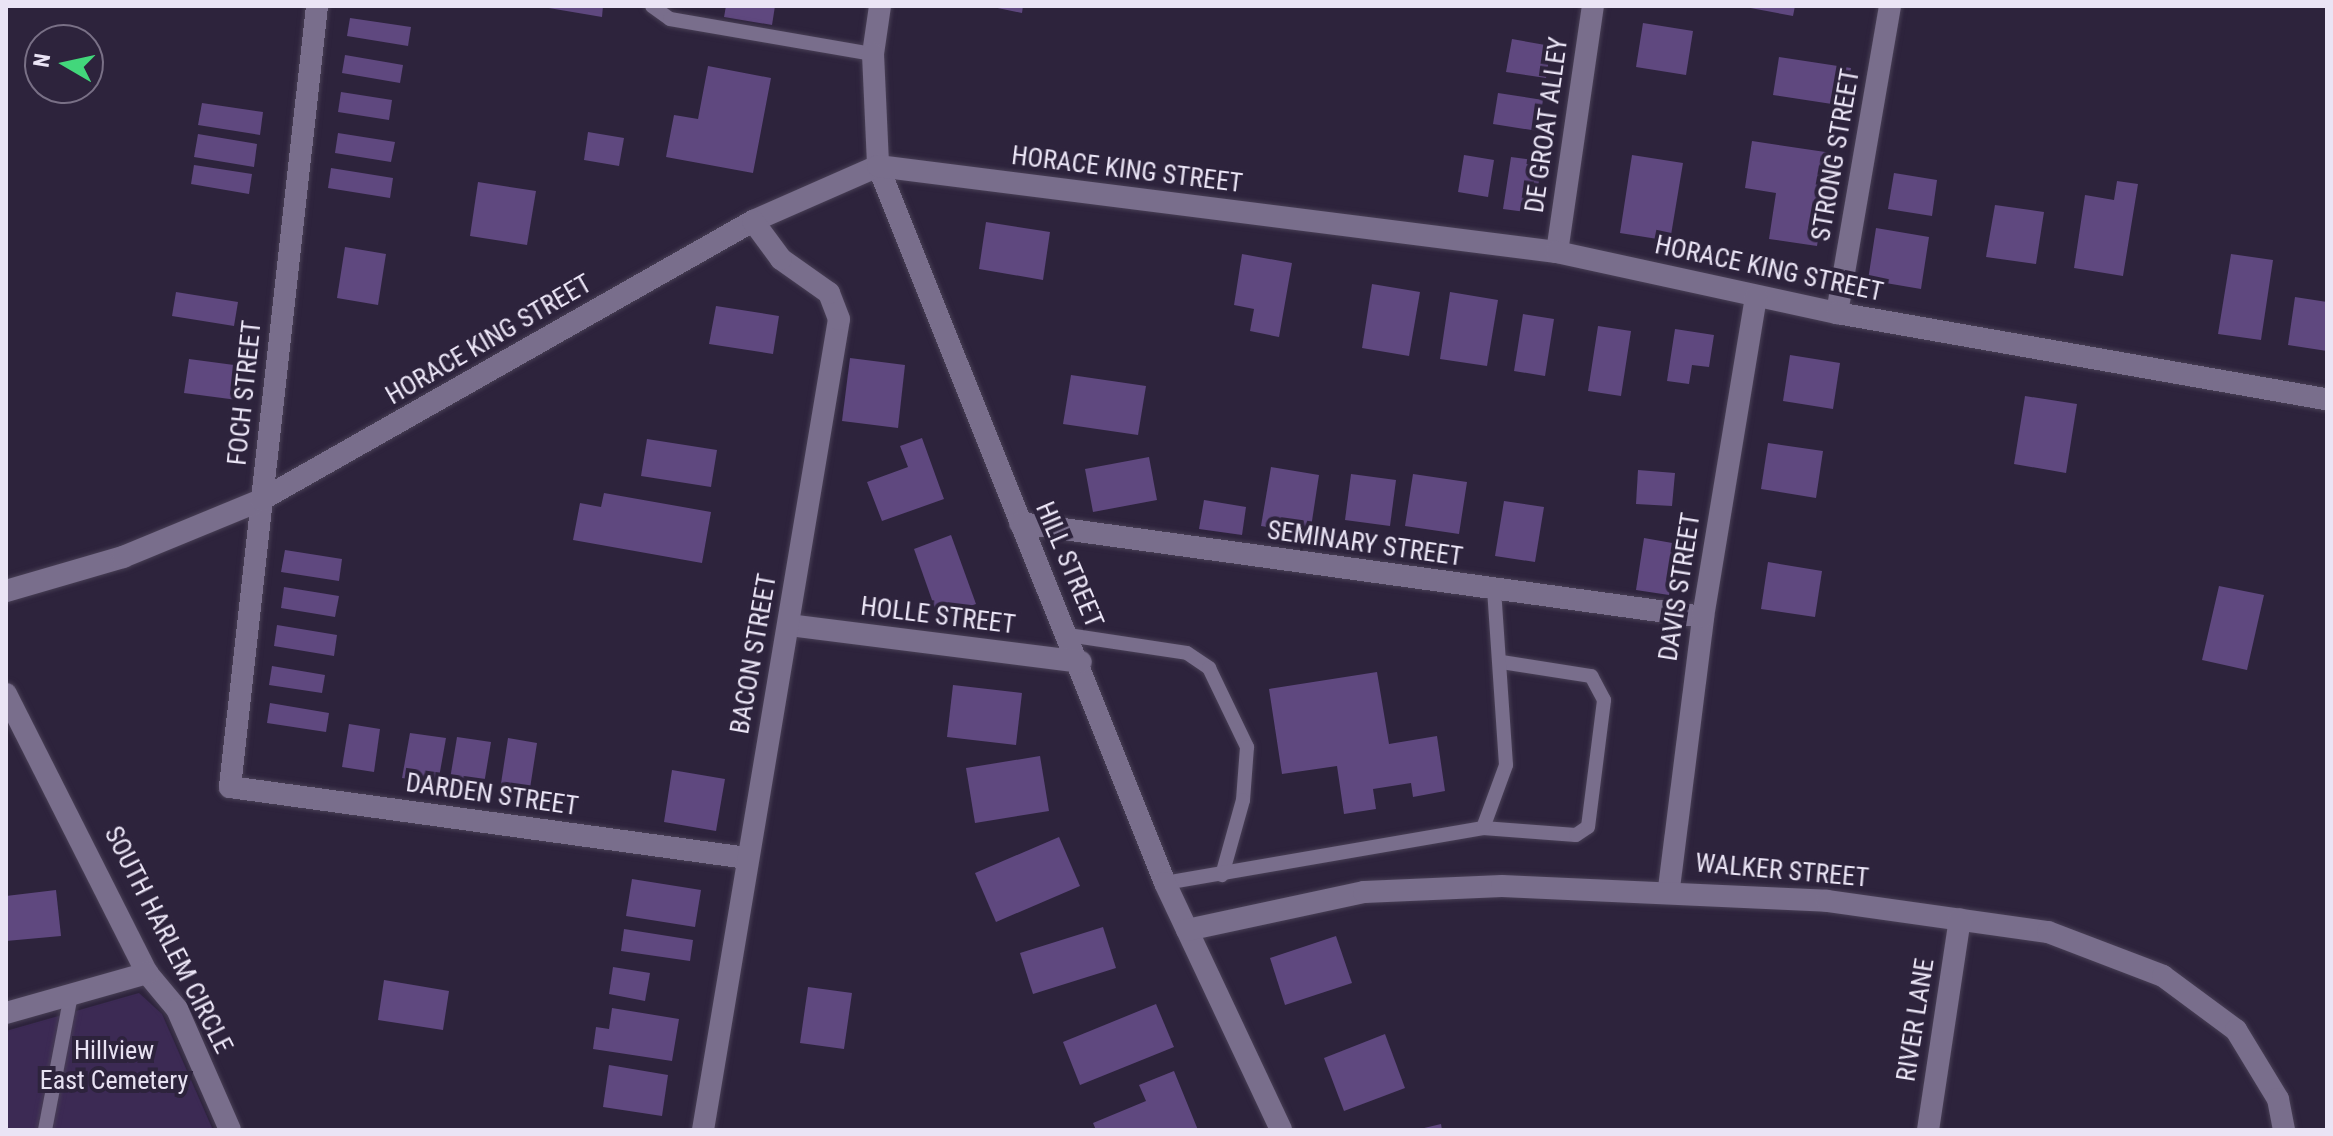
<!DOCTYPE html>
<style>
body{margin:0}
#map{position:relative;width:2333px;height:1136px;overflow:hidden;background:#2d233c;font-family:"Roboto Condensed",sans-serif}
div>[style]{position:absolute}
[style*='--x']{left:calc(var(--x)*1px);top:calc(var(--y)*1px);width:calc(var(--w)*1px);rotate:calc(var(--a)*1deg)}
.green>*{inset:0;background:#3c2a54}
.building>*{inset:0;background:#5f487f}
.roads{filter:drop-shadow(0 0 2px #483f55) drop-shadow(0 0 2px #483f55)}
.service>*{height:14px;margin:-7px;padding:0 7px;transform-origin:7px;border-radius:7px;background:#796e8c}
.minor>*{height:22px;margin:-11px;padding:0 11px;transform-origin:11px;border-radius:11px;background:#796e8c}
span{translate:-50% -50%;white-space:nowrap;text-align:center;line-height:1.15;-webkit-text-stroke:8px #2d233c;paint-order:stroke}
.street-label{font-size:26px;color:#eae4f5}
.park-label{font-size:26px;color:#e7e1f2}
.frame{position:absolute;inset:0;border:8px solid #eae4f5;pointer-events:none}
.north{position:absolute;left:24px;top:24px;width:80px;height:80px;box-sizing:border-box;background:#2d233c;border:2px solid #797086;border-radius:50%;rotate:279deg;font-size:22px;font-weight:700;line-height:32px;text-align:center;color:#eae4f5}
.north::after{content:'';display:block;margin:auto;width:28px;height:36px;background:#42d77b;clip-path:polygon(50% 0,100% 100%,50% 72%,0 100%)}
</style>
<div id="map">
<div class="green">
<div style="clip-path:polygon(139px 993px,162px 1014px,213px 1130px,6px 1130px,6px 1031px)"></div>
</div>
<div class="building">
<div style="clip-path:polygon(537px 6px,603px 6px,602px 17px)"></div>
<div style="clip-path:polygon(726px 6px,775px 6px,772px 25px,724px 17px)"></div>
<div style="clip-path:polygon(988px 6px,1023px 6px,1022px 13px)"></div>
<div style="clip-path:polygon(1740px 6px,1795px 6px,1793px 16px)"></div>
<div style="clip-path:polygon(350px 18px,411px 27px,408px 46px,347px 36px)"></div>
<div style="clip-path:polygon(1643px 23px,1693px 31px,1686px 75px,1636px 67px)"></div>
<div style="clip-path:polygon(1512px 39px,1551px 46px,1546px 78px,1506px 72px)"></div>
<div style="clip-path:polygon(345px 55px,403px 65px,400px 83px,342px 73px)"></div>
<div style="clip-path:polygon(1779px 57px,1851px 68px,1845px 106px,1773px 95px)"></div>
<div style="clip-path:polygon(708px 66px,771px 78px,753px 173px,666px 157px,674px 115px,698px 119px)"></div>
<div style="clip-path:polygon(341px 92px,392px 100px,389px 120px,338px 112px)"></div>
<div style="clip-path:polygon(1498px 93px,1543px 100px,1538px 131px,1493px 124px)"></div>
<div style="clip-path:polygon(202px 103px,263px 112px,260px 135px,198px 125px)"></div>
<div style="clip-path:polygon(588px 132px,624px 138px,619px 166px,584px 160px)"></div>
<div style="clip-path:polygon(338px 133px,395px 142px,391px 162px,335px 153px)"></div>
<div style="clip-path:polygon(198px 134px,257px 144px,254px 167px,194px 157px)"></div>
<div style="clip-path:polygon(1752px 141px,1832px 153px,1817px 246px,1769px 239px,1776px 193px,1745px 188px)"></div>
<div style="clip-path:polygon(1464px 155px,1494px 160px,1488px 197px,1458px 192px)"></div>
<div style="clip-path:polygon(1632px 155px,1683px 163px,1670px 241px,1620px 233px)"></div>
<div style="clip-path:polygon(1511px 157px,1542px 161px,1534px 213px,1503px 209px)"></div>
<div style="clip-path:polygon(194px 165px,252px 174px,249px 194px,191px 184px)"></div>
<div style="clip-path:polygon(331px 168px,393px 178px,390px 198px,328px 188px)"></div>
<div style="clip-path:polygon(1894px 173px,1937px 180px,1932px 216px,1888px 209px)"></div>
<div style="clip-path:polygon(2117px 181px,2138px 184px,2123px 276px,2074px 268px,2085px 195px,2114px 200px)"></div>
<div style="clip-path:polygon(478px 182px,536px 191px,527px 245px,470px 236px)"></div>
<div style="clip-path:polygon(1995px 205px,2044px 212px,2036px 264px,1986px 257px)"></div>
<div style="clip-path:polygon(986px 222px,1050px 232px,1043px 280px,979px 269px)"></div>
<div style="clip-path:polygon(1876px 228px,1929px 237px,1921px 289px,1868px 280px)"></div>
<div style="clip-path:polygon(345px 247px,386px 254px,378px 305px,337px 298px)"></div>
<div style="clip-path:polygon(1242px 254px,1292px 263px,1279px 337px,1250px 331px,1254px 309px,1234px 305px)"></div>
<div style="clip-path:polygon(2231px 254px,2273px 260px,2261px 340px,2218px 334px)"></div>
<div style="clip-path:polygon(1372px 284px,1420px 292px,1409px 356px,1362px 348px)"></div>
<div style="clip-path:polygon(176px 292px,238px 302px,234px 326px,172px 316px)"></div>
<div style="clip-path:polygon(1450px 292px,1498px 300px,1487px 366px,1440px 359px)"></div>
<div style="clip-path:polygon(2295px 297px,2327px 302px,2327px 351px,2288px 345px)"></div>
<div style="clip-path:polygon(716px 306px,779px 316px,773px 354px,709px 344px)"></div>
<div style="clip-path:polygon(1523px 314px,1554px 319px,1545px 376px,1514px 371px)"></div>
<div style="clip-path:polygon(1598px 326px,1631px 331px,1621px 396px,1588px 391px)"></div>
<div style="clip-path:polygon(1675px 329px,1714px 335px,1709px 367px,1692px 365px,1689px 384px,1667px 381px)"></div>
<div style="clip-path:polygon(1790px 355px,1840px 363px,1833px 409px,1783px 401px)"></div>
<div style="clip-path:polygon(850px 358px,905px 365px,898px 428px,842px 421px)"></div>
<div style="clip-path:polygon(189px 359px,249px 367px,245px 401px,184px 393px)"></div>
<div style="clip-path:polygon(1071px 375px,1146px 386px,1138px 435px,1063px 424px)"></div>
<div style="clip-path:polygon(2025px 396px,2077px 404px,2066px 473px,2014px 464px)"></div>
<div style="clip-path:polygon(922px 438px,944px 499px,882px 521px,867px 482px,908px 467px,900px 446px)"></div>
<div style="clip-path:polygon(647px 439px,717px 450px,711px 487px,641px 476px)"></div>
<div style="clip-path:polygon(1768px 443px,1823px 451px,1816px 498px,1761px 489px)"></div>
<div style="clip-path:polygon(1149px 457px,1157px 500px,1093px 512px,1085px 469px)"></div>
<div style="clip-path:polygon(1271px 467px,1319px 475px,1310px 534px,1261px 526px)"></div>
<div style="clip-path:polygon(1638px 470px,1675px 473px,1672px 506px,1636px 504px)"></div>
<div style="clip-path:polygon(1351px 474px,1396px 480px,1390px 526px,1345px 520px)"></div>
<div style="clip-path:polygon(1413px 474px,1467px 482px,1459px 534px,1405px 526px)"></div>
<div style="clip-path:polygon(604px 493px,711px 512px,702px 563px,573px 540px,580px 503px,601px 507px)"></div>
<div style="clip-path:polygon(1204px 500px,1246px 507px,1242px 535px,1199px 529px)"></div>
<div style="clip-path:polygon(1504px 501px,1544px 507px,1535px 562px,1495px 556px)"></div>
<div style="clip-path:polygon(951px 535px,976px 604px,938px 617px,914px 549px)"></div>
<div style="clip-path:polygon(1644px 538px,1678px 544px,1669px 595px,1636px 590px)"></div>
<div style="clip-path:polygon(285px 550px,342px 559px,339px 581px,281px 572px)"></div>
<div style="clip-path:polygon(1768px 562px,1822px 571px,1815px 617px,1761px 609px)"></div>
<div style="clip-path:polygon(2219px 586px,2264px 595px,2247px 670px,2202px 660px)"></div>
<div style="clip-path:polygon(284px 587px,339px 596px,335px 617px,281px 608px)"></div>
<div style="clip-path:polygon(277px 625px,337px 635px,334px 656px,274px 646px)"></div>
<div style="clip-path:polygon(272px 666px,325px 675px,322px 693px,269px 685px)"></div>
<div style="clip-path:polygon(1377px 672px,1389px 744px,1437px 736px,1445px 791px,1413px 797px,1411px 783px,1373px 789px,1376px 809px,1344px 814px,1337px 766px,1282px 774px,1269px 689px)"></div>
<div style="clip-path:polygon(953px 685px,1022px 693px,1016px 745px,947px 737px)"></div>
<div style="clip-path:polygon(270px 703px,329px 713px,326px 732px,267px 723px)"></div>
<div style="clip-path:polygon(349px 724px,380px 729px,374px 772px,342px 767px)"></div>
<div style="clip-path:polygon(410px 733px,446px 738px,438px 783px,402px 778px)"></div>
<div style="clip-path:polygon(457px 737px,491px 742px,483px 790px,449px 785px)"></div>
<div style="clip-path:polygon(508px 738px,537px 743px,529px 795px,500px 790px)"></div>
<div style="clip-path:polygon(1040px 756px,1049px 811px,975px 823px,966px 768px)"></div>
<div style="clip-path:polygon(672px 770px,725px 779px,716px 831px,664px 822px)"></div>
<div style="clip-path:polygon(1059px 837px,1080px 886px,996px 922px,975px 873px)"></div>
<div style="clip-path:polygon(632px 879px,701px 890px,695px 927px,626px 916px)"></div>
<div style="clip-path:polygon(56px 890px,61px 936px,6px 941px,6px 896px)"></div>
<div style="clip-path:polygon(1103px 927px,1116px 968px,1033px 994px,1020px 953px)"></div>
<div style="clip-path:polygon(624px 929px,693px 940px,690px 961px,621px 951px)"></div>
<div style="clip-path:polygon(1336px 936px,1352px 983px,1285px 1005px,1270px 958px)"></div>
<div style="clip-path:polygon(613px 967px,650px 973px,645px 1001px,609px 994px)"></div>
<div style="clip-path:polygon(384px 980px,449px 991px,443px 1030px,378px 1020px)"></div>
<div style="clip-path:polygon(808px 987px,852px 993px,844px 1049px,800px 1043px)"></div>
<div style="clip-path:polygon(1156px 1004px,1174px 1047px,1080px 1085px,1063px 1042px)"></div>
<div style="clip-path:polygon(612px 1008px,679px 1019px,672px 1061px,593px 1049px,596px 1027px,609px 1029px)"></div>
<div style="clip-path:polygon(1385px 1034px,1405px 1088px,1344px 1111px,1324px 1058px)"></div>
<div style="clip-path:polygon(609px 1065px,668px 1075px,662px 1116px,603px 1107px)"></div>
<div style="clip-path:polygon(1174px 1071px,1198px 1130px,1096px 1130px,1093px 1123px,1146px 1101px,1139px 1085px)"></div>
<div style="clip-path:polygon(1441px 1124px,1442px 1130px,1420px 1130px,1420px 1129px)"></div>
</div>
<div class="roads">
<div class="service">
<div style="--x:652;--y:6;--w:22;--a:36"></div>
<div style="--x:670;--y:19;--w:206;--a:9.8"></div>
<div style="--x:1068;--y:635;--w:120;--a:8.6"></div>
<div style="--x:1187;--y:653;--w:27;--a:34"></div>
<div style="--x:1209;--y:668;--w:88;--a:64.3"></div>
<div style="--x:1247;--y:747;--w:53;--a:94.3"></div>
<div style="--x:1243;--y:800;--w:78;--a:105.6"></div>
<div style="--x:1483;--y:828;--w:93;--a:4.3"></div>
<div style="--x:1576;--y:835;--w:14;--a:-34"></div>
<div style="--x:1588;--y:827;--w:128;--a:-82.8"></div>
<div style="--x:1604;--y:700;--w:27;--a:-118"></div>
<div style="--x:1591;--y:676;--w:90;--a:-171.1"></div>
<div style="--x:1165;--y:883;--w:323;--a:-9.8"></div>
<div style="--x:1483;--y:828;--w:67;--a:-69.9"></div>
<div style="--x:1506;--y:765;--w:174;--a:-93.9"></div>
<div style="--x:45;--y:1130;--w:137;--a:-79.1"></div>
</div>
<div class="minor">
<div style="--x:317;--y:6;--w:786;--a:96.36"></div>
<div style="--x:230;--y:787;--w:522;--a:7.82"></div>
<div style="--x:880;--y:6;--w:49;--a:98.3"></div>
<div style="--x:873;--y:54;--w:112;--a:87.4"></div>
<div style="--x:878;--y:166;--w:772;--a:68.18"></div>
<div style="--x:1165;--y:883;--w:273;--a:64.8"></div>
<div style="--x:1557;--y:252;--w:249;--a:-81.7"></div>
<div style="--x:1837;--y:313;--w:312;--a:-80.2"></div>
<div style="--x:1020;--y:523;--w:689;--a:7.84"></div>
<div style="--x:6;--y:591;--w:122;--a:-16.2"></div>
<div style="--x:123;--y:557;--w:149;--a:-22.4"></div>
<div style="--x:261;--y:500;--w:566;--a:-29.56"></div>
<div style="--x:753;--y:221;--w:137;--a:-23.7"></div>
<div style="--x:878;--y:166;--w:684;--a:7.22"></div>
<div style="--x:1557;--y:252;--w:287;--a:12.3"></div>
<div style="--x:1837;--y:313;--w:497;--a:10"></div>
<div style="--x:789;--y:625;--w:294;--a:7.2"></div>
<div style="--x:6;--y:694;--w:313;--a:63.2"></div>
<div style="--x:147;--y:973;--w:47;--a:50.2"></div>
<div style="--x:177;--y:1009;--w:132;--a:66.3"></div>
<div style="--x:1669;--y:888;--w:273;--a:-82.8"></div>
<div style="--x:1703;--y:617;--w:325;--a:-80.6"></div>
<div style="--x:1187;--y:930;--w:181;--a:-12.1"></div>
<div style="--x:1364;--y:892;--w:138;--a:-2.5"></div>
<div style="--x:1502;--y:886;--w:325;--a:2.6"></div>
<div style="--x:1827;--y:901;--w:223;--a:8"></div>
<div style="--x:2048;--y:932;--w:123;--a:20.9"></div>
<div style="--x:2163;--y:976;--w:91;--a:36.5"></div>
<div style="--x:2236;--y:1030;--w:81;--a:58.7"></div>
<div style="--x:2278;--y:1099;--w:32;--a:79"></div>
<div style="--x:6;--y:1013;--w:147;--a:-15.8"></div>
<div style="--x:703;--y:1130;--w:822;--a:-80.48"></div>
<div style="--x:839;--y:319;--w:28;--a:-111"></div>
<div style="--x:829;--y:293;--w:59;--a:-144.7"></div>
<div style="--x:781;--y:259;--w:47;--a:-126.4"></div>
<div style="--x:1928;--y:1130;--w:213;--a:-81.4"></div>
</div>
</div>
<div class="street-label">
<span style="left:1547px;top:125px;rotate:-82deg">DE GROAT ALLEY</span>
<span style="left:1836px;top:155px;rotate:-80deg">STRONG STREET</span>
<span style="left:1127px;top:170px;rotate:7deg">HORACE KING STREET</span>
<span style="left:1769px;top:269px;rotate:12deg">HORACE KING STREET</span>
<span style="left:489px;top:340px;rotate:-30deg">HORACE KING STREET</span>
<span style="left:245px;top:393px;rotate:-84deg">FOCH STREET</span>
<span style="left:1365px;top:544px;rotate:8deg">SEMINARY STREET</span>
<span style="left:1069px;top:565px;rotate:67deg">HILL STREET</span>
<span style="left:1680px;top:587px;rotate:-81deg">DAVIS STREET</span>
<span style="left:938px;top:616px;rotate:7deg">HOLLE STREET</span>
<span style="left:754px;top:654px;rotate:-80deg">BACON STREET</span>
<span style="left:492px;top:795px;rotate:8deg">DARDEN STREET</span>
<span style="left:1782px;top:871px;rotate:5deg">WALKER STREET</span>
<span style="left:168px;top:940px;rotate:63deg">SOUTH HARLEM CIRCLE</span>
<span style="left:1916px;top:1020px;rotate:-81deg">RIVER LANE</span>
</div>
<div class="park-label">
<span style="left:114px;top:1066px">Hillview<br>East Cemetery</span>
</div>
<div class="frame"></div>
<div class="north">N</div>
</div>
